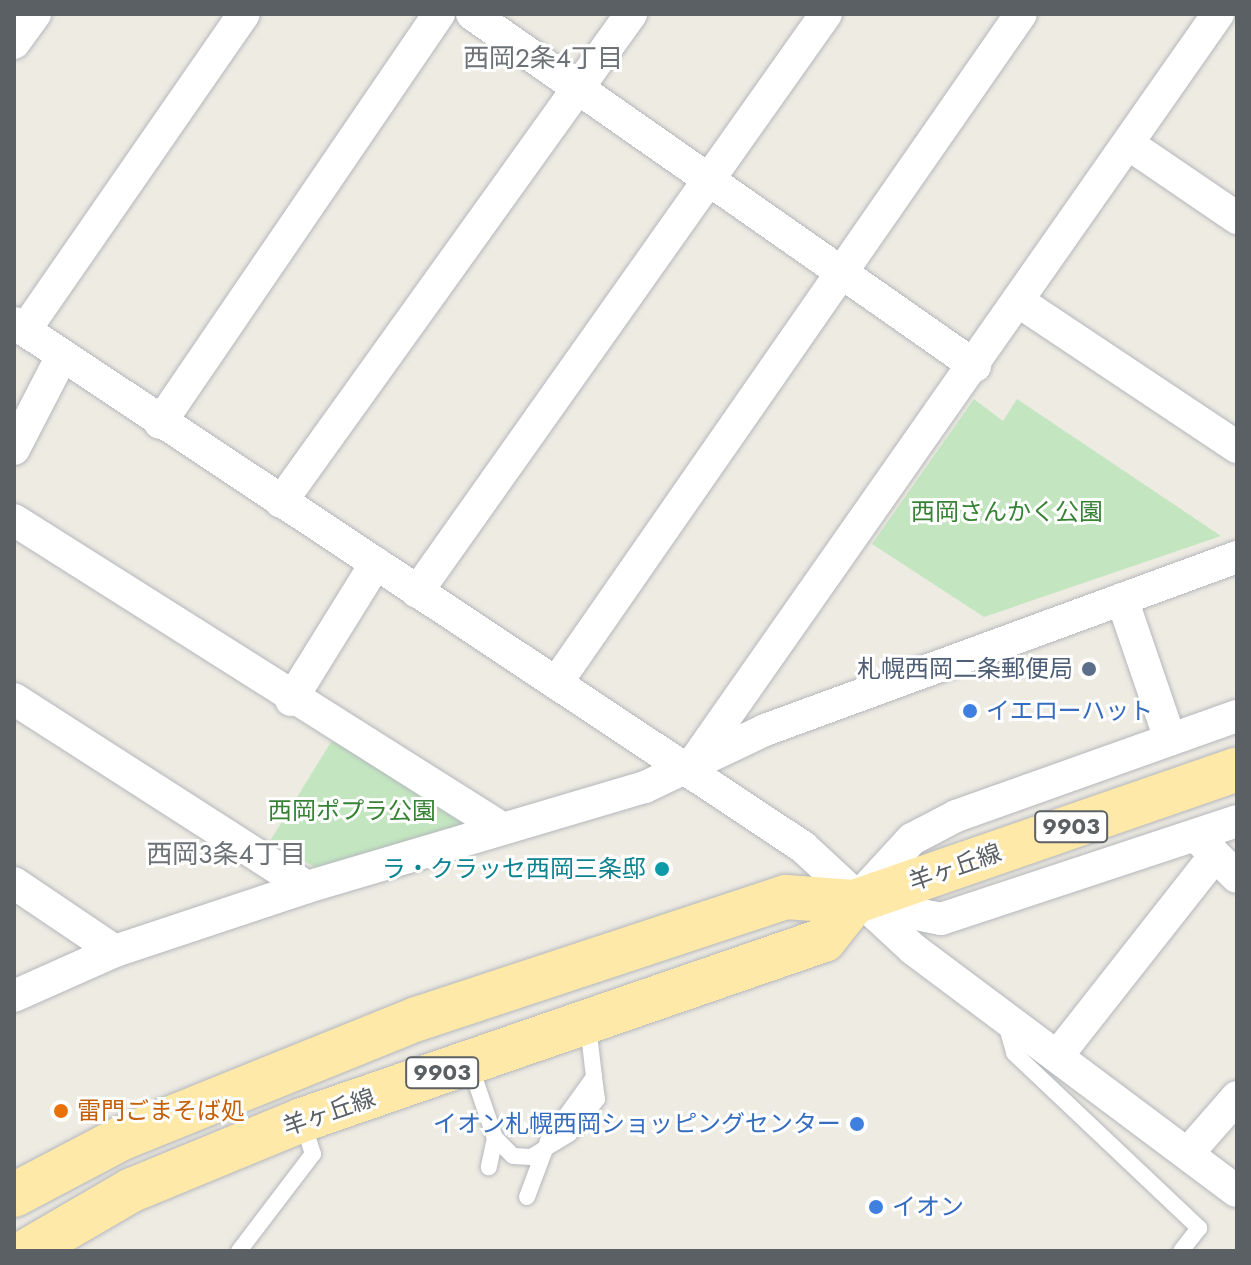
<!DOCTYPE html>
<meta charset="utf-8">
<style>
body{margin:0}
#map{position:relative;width:1251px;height:1265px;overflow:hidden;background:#eeebe3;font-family:Jost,"Noto Sans JP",sans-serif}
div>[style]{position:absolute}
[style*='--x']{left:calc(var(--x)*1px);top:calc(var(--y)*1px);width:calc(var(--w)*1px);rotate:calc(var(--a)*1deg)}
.green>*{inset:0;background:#c3e6c0}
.roads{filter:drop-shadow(0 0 2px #b4b7bb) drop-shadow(0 0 2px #b4b7bb)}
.lane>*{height:16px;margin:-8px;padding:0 8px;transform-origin:8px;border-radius:8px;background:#fff}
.street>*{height:32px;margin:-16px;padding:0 16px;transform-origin:16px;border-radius:16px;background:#fff}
.primary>*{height:44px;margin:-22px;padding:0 22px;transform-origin:22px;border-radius:22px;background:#ffe9a8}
.dots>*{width:22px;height:22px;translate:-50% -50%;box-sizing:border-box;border:4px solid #fff;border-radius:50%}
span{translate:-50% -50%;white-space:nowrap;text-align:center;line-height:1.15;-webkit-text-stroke:6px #fff;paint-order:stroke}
.shield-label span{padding:2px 6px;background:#fff;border:2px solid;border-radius:6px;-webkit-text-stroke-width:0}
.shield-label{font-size:22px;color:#5b6064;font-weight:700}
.park-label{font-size:24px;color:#378334}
.service-label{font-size:24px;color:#4e5e75}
.right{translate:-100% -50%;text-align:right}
.shop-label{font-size:24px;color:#366cbe}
.left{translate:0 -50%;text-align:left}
.street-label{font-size:24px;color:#5b6064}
.culture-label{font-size:24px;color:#0d838f}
.food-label{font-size:24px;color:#c56008}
.neighbourhood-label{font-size:26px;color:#6c7276}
.frame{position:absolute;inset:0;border:16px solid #5b6064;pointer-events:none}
</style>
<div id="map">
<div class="green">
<div style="clip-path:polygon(974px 399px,1003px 421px,1017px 399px,1221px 536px,984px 617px,872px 544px)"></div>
<div style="clip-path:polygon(331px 742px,337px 743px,479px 825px,326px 874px,270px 841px)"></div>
</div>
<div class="roads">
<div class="lane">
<div style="--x:1004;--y:1017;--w:37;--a:74"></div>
<div style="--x:1014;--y:1053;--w:255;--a:43.4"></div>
<div style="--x:1199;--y:1228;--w:29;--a:128"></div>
<div style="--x:470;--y:1065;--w:77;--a:71.1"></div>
<div style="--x:495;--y:1138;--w:30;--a:102"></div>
<div style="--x:495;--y:1138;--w:25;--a:45"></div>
<div style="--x:513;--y:1156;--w:18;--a:3"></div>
<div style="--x:531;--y:1157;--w:44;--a:-31.2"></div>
<div style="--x:569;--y:1134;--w:45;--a:-51.3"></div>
<div style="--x:597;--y:1099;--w:22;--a:-98"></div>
<div style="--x:527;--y:1197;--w:60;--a:-69.4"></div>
<div style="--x:548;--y:1141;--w:79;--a:-54.3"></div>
<div style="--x:594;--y:1077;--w:52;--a:-96.6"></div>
<div style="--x:239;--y:1251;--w:122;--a:-52.7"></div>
<div style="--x:313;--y:1154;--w:33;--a:-108"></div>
</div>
<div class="street">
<div style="--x:472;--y:14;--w:614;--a:34.98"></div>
<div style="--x:14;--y:43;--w:36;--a:-54"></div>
<div style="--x:1130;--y:145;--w:130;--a:34.3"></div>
<div style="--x:1021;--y:303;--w:260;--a:33.7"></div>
<div style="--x:14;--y:323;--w:947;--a:33.59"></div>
<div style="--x:803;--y:847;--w:150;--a:42.8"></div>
<div style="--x:913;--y:949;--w:404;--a:36.8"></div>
<div style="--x:25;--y:330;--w:384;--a:-55.3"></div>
<div style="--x:160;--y:423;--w:495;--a:-55.7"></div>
<div style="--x:14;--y:449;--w:105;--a:-62.7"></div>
<div style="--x:281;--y:502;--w:601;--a:-54.35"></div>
<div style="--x:14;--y:520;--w:578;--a:32.29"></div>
<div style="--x:417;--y:592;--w:708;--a:-54.72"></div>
<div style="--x:1122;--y:599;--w:148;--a:71.1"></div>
<div style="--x:557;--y:682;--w:813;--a:-55.22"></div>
<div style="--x:14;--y:699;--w:348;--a:32.7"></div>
<div style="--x:291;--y:700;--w:161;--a:-58.2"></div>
<div style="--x:692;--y:765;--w:917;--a:-54.99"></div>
<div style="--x:1200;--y:840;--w:52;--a:45"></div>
<div style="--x:14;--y:883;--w:122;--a:34"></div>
<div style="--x:854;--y:902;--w:86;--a:-47.4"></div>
<div style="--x:912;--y:839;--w:50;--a:-27.6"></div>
<div style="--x:956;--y:816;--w:298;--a:-19.6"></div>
<div style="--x:857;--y:902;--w:86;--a:11.4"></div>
<div style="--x:941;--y:919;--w:312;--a:-18.3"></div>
<div style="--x:14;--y:996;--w:111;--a:-24"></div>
<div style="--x:115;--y:951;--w:202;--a:-18.4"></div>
<div style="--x:307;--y:887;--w:352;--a:-16.5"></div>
<div style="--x:645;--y:787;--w:133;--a:-25.4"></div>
<div style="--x:765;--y:730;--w:503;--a:-20.13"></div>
<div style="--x:1058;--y:1055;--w:249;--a:-51.8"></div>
<div style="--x:1189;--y:1152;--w:73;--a:-48.9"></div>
</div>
<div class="primary">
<div style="--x:14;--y:1195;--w:122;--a:-27.8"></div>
<div style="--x:122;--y:1138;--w:318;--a:-22"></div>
<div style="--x:417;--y:1019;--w:389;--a:-18.3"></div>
<div style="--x:786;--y:897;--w:68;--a:4.2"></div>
<div style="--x:854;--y:902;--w:405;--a:-19.1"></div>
<div style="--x:27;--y:1251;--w:121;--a:-30.2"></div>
<div style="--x:132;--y:1190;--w:184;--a:-22.4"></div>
<div style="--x:302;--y:1120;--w:552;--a:-19.03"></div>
<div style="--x:824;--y:940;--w:48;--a:-51.7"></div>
</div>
</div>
<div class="dots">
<div style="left:1089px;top:669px;background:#5c6f8a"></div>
<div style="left:970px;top:711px;background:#3f7fe0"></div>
<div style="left:662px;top:869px;background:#0f9aa8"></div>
<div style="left:61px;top:1111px;background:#e8710a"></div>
<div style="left:857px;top:1124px;background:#3f7fe0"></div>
<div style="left:876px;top:1207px;background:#3f7fe0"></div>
</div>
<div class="shield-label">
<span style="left:1071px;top:827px">9903</span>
<span style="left:442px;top:1073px">9903</span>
</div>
<div class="park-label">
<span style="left:1007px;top:512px">西岡さんかく公園</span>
<span style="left:352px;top:811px">西岡ポプラ公園</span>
</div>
<div class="service-label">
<span class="right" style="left:1073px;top:669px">札幌西岡二条郵便局</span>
</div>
<div class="shop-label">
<span class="left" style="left:986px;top:711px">イエローハット</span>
<span class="right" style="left:841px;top:1124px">イオン札幌西岡ショッピングセンター</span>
<span class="left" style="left:892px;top:1207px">イオン</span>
</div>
<div class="street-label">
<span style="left:955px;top:867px;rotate:-19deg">羊ヶ丘線</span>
<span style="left:329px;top:1112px;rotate:-19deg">羊ヶ丘線</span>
</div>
<div class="culture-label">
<span class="right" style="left:646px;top:869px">ラ・クラッセ西岡三条邸</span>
</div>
<div class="food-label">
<span class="left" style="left:77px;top:1111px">雷門ごまそば処</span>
</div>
<div class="neighbourhood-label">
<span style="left:543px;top:59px">西岡2条4丁目</span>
<span style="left:226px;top:855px">西岡3条4丁目</span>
</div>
<div class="frame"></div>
</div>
